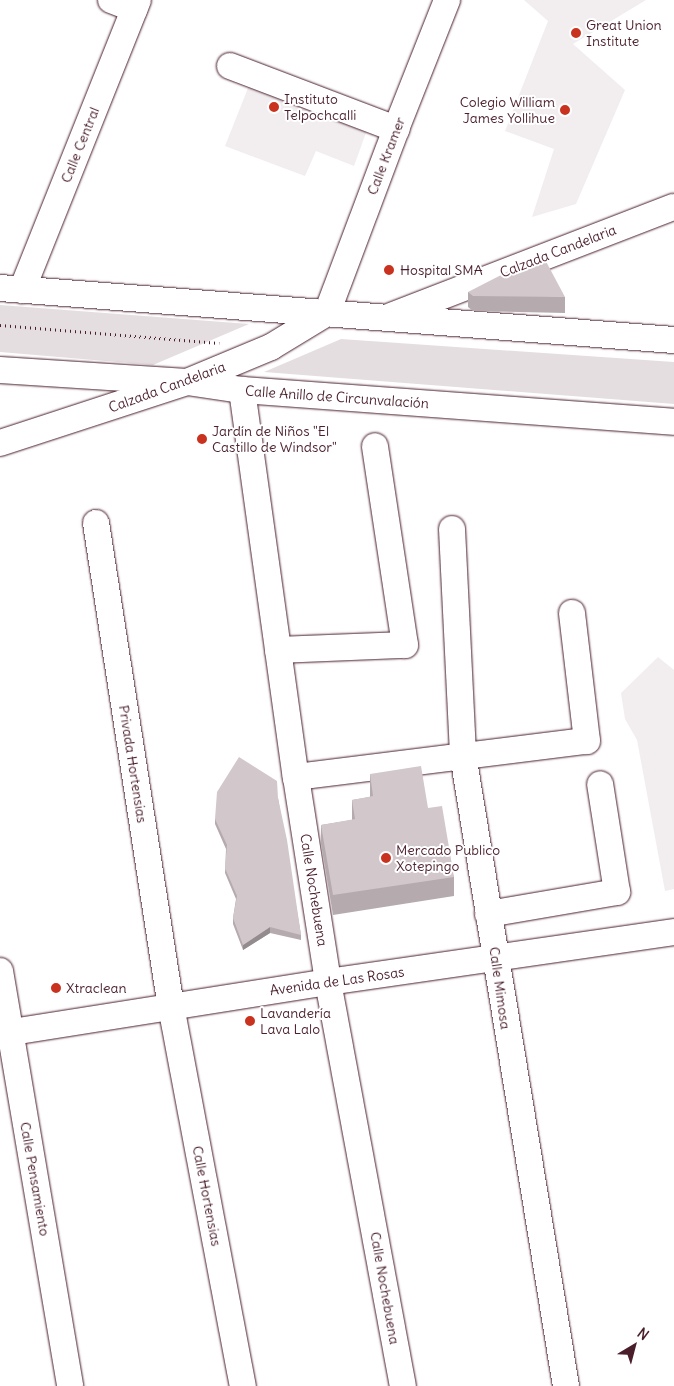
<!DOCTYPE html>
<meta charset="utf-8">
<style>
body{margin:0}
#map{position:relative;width:674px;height:1386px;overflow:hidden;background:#fff;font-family:Delius,sans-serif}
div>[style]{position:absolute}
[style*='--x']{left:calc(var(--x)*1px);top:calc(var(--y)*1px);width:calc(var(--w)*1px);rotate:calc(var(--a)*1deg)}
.built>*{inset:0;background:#f2eeef}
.green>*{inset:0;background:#e5dee0}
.path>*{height:3px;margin-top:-1.5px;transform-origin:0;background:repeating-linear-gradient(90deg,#4a1f2b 0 1px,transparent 0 5px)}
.roads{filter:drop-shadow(0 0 1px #4a1f2b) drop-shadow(0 0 1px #4a1f2b)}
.minor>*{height:26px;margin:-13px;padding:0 13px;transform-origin:13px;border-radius:13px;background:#fff}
.wall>*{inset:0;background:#b5abaf}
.shaded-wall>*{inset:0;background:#938b8e}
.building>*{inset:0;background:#d2c7cb}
.dots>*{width:14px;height:14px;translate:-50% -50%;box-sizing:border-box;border:2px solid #fff;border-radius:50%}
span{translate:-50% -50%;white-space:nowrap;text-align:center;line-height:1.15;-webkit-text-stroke:4px #fff;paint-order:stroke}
.poi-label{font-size:14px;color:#4a1f2b}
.left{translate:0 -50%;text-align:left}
.right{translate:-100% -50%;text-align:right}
.street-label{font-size:14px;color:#4a1f2b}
.north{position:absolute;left:609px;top:1321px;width:50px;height:50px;-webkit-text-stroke:4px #fff;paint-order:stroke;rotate:37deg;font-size:14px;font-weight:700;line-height:20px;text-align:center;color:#4a1f2b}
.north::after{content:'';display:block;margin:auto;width:18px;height:22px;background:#4a1f2b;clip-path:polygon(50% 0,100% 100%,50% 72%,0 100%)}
</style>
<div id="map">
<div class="built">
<div style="clip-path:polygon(524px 0,646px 0,573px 44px,625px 90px,576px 204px,532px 217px,554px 149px,505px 131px,548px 21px)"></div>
<div style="clip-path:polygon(250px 83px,367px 130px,354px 166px,316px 151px,305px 176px,225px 146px)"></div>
<div style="clip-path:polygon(658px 657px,674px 670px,674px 889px,665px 891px,637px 740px,625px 719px,621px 693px)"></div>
</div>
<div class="green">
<div style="clip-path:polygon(0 305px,249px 324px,153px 365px,0 352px)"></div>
<div style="clip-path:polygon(341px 339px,674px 362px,674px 404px,264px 372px)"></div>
</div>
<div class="path">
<div style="--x:0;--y:325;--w:220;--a:4.7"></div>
</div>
<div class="roads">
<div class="minor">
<div style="--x:111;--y:0;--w:25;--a:21"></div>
<div style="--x:230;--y:66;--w:178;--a:20.8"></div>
<div style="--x:0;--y:288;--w:676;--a:4.41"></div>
<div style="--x:22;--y:290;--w:312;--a:-68.2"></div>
<div style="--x:327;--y:313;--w:197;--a:-69.4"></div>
<div style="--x:396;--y:129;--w:139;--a:-68.4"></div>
<div style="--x:391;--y:316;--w:303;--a:-21.1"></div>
<div style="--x:0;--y:370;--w:187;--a:3.7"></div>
<div style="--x:187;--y:382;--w:56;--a:8.3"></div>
<div style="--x:242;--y:390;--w:433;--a:4.2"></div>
<div style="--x:242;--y:390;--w:391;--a:82.1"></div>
<div style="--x:296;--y:777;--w:207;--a:81.1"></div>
<div style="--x:328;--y:982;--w:411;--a:79.5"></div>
<div style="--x:0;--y:443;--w:197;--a:-18.1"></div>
<div style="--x:187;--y:382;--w:91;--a:-22.6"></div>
<div style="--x:271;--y:347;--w:66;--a:-31.3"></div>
<div style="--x:96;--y:523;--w:489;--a:81.2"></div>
<div style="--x:171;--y:1006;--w:387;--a:79.3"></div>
<div style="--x:452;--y:529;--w:226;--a:87.2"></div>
<div style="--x:463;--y:755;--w:639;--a:80.73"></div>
<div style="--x:278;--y:650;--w:127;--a:-2.3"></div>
<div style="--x:405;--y:645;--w:201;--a:-98.6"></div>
<div style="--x:296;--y:777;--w:293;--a:-7.1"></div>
<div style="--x:587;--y:741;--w:129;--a:-96.7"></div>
<div style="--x:488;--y:914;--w:131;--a:-9.7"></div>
<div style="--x:617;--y:892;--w:109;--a:-98.9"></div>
<div style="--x:0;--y:971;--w:421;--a:80.4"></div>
<div style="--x:0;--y:1034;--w:332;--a:-9"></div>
<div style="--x:328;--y:982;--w:350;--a:-8.2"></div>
</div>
</div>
<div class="wall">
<div style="clip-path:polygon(468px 292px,565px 297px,565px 313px,473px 311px,468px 307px)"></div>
<div style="clip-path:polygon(370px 774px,428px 808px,454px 877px,454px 896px,333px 915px,321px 844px,321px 825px,352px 820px,352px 800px,370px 797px)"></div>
<div style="clip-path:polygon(278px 798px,301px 935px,301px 940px,270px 933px,243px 950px,233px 924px,233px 918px,236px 899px,225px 873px,226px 849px,215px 824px,215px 819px)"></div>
</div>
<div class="shaded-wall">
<div style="clip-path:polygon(270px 927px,270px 933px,243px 950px,243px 945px)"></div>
</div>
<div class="building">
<div style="clip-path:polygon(542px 254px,565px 297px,473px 296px,468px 292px)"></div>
<div style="clip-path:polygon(239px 757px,277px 781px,278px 798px,287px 840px,301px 935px,270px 927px,243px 945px,233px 918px,237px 896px,225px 868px,227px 845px,215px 819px,217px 792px)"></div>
<div style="clip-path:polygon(421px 766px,428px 808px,442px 806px,454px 877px,333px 895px,321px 825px,355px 819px,352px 800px,373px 796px,370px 774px)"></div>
</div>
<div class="dots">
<div style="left:576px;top:33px;background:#c8321e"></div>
<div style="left:274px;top:107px;background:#c8321e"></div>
<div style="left:565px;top:110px;background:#c8321e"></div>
<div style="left:389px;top:270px;background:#c8321e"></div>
<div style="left:202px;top:439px;background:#c8321e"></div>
<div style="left:386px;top:858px;background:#c8321e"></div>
<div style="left:56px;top:988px;background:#c8321e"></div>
<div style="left:250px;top:1021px;background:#c8321e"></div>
</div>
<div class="poi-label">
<span class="left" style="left:586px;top:33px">Great Union<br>Institute</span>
<span class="left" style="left:284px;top:107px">Instituto<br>Telpochcalli</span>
<span class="right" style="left:555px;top:110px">Colegio William<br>James Yollihue</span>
<span class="left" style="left:400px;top:270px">Hospital SMA</span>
<span class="left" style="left:212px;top:439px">Jardín de Niños "El<br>Castillo de Windsor"</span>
<span class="left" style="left:396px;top:858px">Mercado Publico<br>Xotepingo</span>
<span class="left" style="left:66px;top:988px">Xtraclean</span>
<span class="left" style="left:260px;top:1021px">Lavandería<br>Lava Lalo</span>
</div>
<div class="street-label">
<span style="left:80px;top:145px;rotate:-68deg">Calle Central</span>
<span style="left:386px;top:156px;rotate:-69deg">Calle Kramer</span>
<span style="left:558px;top:251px;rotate:-21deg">Calzada Candelaria</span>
<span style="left:167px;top:387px;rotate:-20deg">Calzada Candelaria</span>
<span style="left:337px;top:397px;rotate:4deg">Calle Anillo de Circunvalación</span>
<span style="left:133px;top:764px;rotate:81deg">Privada Hortensias</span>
<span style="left:314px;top:890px;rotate:81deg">Calle Nochebuena</span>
<span style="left:337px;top:981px;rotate:-8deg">Avenida de Las Rosas</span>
<span style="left:500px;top:988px;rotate:82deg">Calle Mimosa</span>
<span style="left:35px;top:1179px;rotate:80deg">Calle Pensamiento</span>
<span style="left:207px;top:1196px;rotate:79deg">Calle Hortensias</span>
<span style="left:385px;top:1288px;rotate:80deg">Calle Nochebuena</span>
</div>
<div class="north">N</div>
</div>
